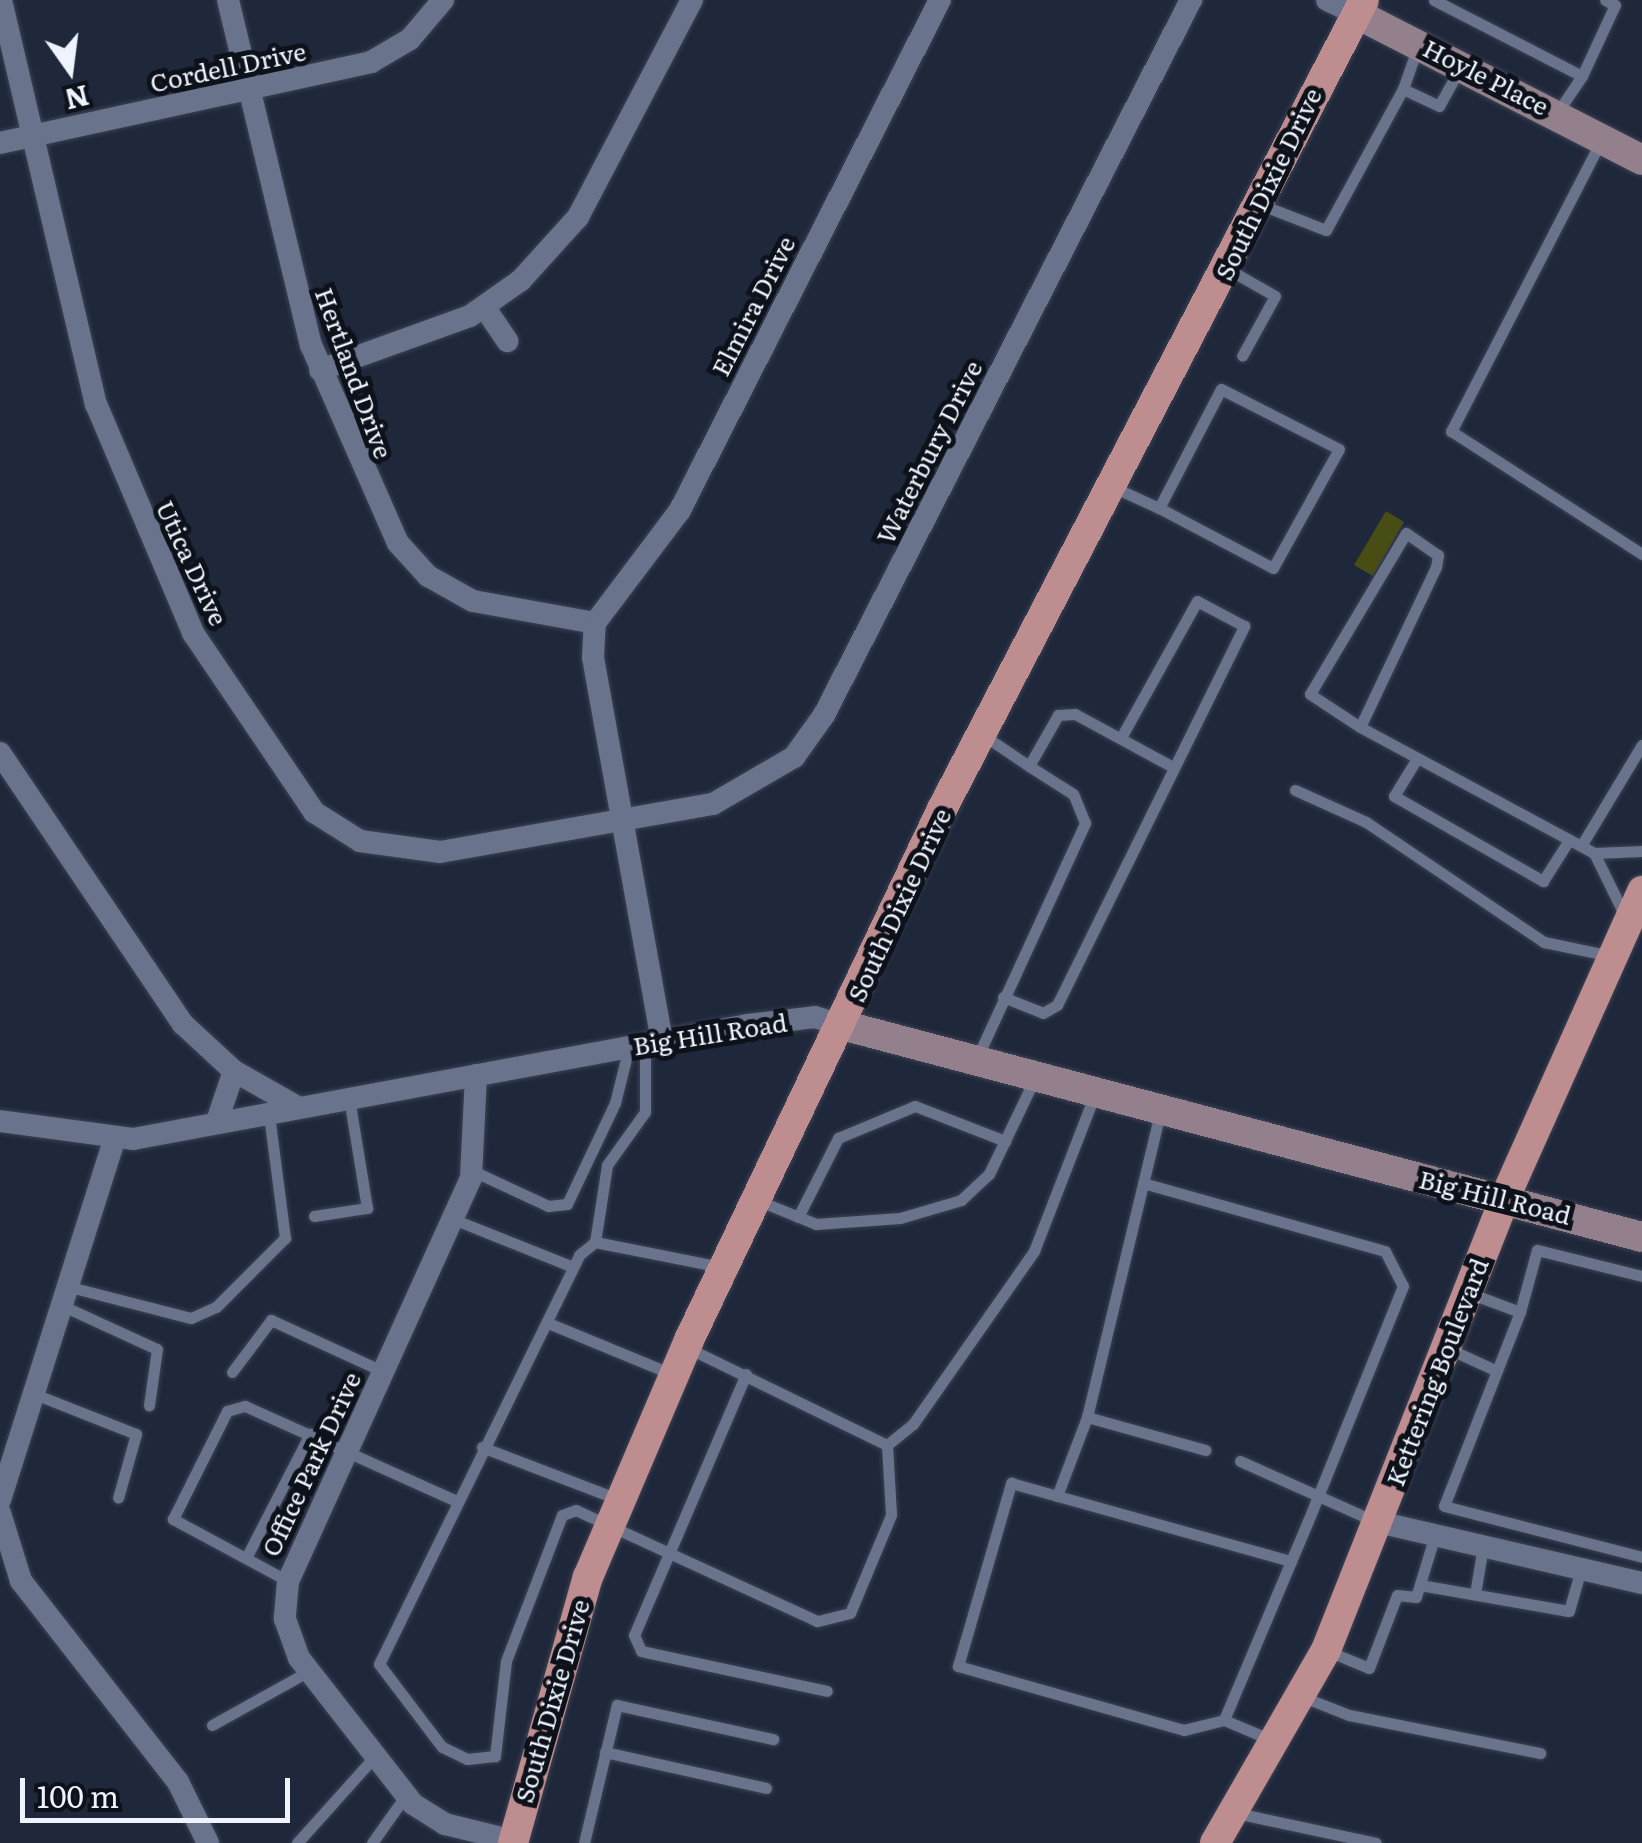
<!DOCTYPE html>
<style>
body{margin:0}
#map{position:relative;width:1642px;height:1843px;overflow:hidden;background:#1f273b;font-family:Literata,serif}
div>[style]{position:absolute}
[style*='--x']{left:calc(var(--x)*1px);top:calc(var(--y)*1px);width:calc(var(--w)*1px);rotate:calc(var(--a)*1deg)}
.green>*{inset:0;background:#484e13}
.roads{filter:drop-shadow(0 0 2px #3b4252) drop-shadow(0 0 2px #3b4252)}
.lane>*{height:11px;margin:-5.5px;padding:0 5.5px;transform-origin:5.5px;border-radius:5.5px;background:#69738b}
.street>*{height:22px;margin:-11px;padding:0 11px;transform-origin:11px;border-radius:11px;background:#69738b}
.secondary>*{height:30px;margin:-15px;padding:0 15px;transform-origin:15px;border-radius:15px;background:#94808d}
.primary>*{height:30px;margin:-15px;padding:0 15px;transform-origin:15px;border-radius:15px;background:#be8d8f}
span{translate:-50% -50%;white-space:nowrap;text-align:center;line-height:1.15;-webkit-text-stroke:10px #0d1119;paint-order:stroke}
.street-label{font-size:25px;color:#eef3fe}
.north{position:absolute;left:20px;top:20px;width:100px;height:100px;-webkit-text-stroke:8px #0d1119;paint-order:stroke;rotate:166deg;font-size:28px;font-weight:700;line-height:40px;text-align:center;color:#eef3fe}
.north::after{content:'';display:block;margin:auto;width:35px;height:45px;background:#eef3fe;clip-path:polygon(50% 0,100% 100%,50% 72%,0 100%)}
.scale{position:absolute;left:20px;top:1778px;width:270px;height:45px;box-sizing:border-box;border:5px solid #eef3fe;border-top:0;padding-left:12px;font-size:30px;line-height:35px;white-space:nowrap;color:#eef3fe;-webkit-text-stroke:8px #0d1119;paint-order:stroke}
</style>
<div id="map">
<div class="green">
<div style="clip-path:polygon(1386px 511px,1404px 522px,1373px 576px,1354px 565px)"></div>
</div>
<div class="roads">
<div class="lane">
<div style="--x:1434;--y:0;--w:166;--a:27.2"></div>
<div style="--x:1582;--y:76;--w:78;--a:-65.1"></div>
<div style="--x:1615;--y:5;--w:11;--a:-153"></div>
<div style="--x:1403;--y:89;--w:46;--a:-70.8"></div>
<div style="--x:1557;--y:113;--w:45;--a:-56"></div>
<div style="--x:1602;--y:139;--w:329;--a:117.3"></div>
<div style="--x:1451;--y:431;--w:227;--a:32.8"></div>
<div style="--x:1259;--y:204;--w:72;--a:21.2"></div>
<div style="--x:1326;--y:230;--w:161;--a:-61.4"></div>
<div style="--x:1403;--y:89;--w:40;--a:25"></div>
<div style="--x:1439;--y:106;--w:43;--a:-61.1"></div>
<div style="--x:1226;--y:268;--w:56;--a:29.7"></div>
<div style="--x:1275;--y:296;--w:68;--a:118.8"></div>
<div style="--x:1113;--y:487;--w:51;--a:24.5"></div>
<div style="--x:1159;--y:508;--w:134;--a:-62.5"></div>
<div style="--x:1221;--y:389;--w:132;--a:27"></div>
<div style="--x:1339;--y:449;--w:136;--a:119"></div>
<div style="--x:1273;--y:568;--w:129;--a:-152.2"></div>
<div style="--x:1360;--y:727;--w:60;--a:-146.6"></div>
<div style="--x:1310;--y:694;--w:187;--a:-59.2"></div>
<div style="--x:1406;--y:533;--w:39;--a:35"></div>
<div style="--x:1438;--y:555;--w:12;--a:99"></div>
<div style="--x:1436;--y:567;--w:177;--a:115.4"></div>
<div style="--x:1360;--y:727;--w:266;--a:28.3"></div>
<div style="--x:983;--y:735;--w:55;--a:34"></div>
<div style="--x:1029;--y:766;--w:59;--a:-60.4"></div>
<div style="--x:1058;--y:715;--w:17;--a:-3"></div>
<div style="--x:1075;--y:714;--w:111;--a:28.4"></div>
<div style="--x:1416;--y:760;--w:42;--a:121.4"></div>
<div style="--x:1394;--y:796;--w:172;--a:29.7"></div>
<div style="--x:1543;--y:881;--w:49;--a:-57.6"></div>
<div style="--x:1295;--y:790;--w:78;--a:24.3"></div>
<div style="--x:1366;--y:822;--w:215;--a:34"></div>
<div style="--x:1544;--y:942;--w:68;--a:11.8"></div>
<div style="--x:1581;--y:846;--w:118;--a:-58.9"></div>
<div style="--x:1626;--y:918;--w:72;--a:-116.2"></div>
<div style="--x:1594;--y:853;--w:48;--a:-2.4"></div>
<div style="--x:1003;--y:997;--w:43;--a:21.8"></div>
<div style="--x:1043;--y:1013;--w:16;--a:-30"></div>
<div style="--x:1057;--y:1005;--w:423;--a:-63.7"></div>
<div style="--x:1244;--y:626;--w:53;--a:-152"></div>
<div style="--x:1197;--y:601;--w:154;--a:119.1"></div>
<div style="--x:977;--y:1058;--w:259;--a:-65.3"></div>
<div style="--x:1085;--y:823;--w:31;--a:-112"></div>
<div style="--x:1073;--y:794;--w:52;--a:-147.5"></div>
<div style="--x:1160;--y:1113;--w:313;--a:103.5"></div>
<div style="--x:1087;--y:1417;--w:123;--a:15.6"></div>
<div style="--x:473;--y:1171;--w:83;--a:25"></div>
<div style="--x:548;--y:1206;--w:19;--a:-6"></div>
<div style="--x:567;--y:1204;--w:112;--a:-64.6"></div>
<div style="--x:615;--y:1103;--w:58;--a:-76"></div>
<div style="--x:1143;--y:1183;--w:251;--a:15.7"></div>
<div style="--x:1385;--y:1251;--w:39;--a:63"></div>
<div style="--x:1403;--y:1286;--w:253;--a:112"></div>
<div style="--x:1308;--y:1521;--w:216;--a:112.9"></div>
<div style="--x:1224;--y:1720;--w:41;--a:166"></div>
<div style="--x:1184;--y:1730;--w:235;--a:-164.2"></div>
<div style="--x:958;--y:1666;--w:191;--a:-73.8"></div>
<div style="--x:1011;--y:1483;--w:291;--a:15.6"></div>
<div style="--x:757;--y:1200;--w:64;--a:22.1"></div>
<div style="--x:816;--y:1224;--w:84;--a:-4.1"></div>
<div style="--x:900;--y:1218;--w:64;--a:-16.4"></div>
<div style="--x:961;--y:1200;--w:38;--a:-43"></div>
<div style="--x:989;--y:1174;--w:106;--a:-64.4"></div>
<div style="--x:314;--y:1216;--w:54;--a:-8.6"></div>
<div style="--x:367;--y:1208;--w:111;--a:-99.3"></div>
<div style="--x:798;--y:1217;--w:89;--a:-63.1"></div>
<div style="--x:838;--y:1138;--w:83;--a:-22.6"></div>
<div style="--x:915;--y:1106;--w:97;--a:21.3"></div>
<div style="--x:453;--y:1219;--w:129;--a:21.8"></div>
<div style="--x:595;--y:1242;--w:78;--a:-81.1"></div>
<div style="--x:607;--y:1165;--w:65;--a:-54.4"></div>
<div style="--x:645;--y:1112;--w:68;--a:-90"></div>
<div style="--x:70;--y:1287;--w:125;--a:14.4"></div>
<div style="--x:191;--y:1318;--w:27;--a:-24"></div>
<div style="--x:216;--y:1307;--w:98;--a:-45"></div>
<div style="--x:285;--y:1238;--w:125;--a:-97.4"></div>
<div style="--x:1469;--y:1293;--w:54;--a:20.4"></div>
<div style="--x:1520;--y:1312;--w:208;--a:111.4"></div>
<div style="--x:1444;--y:1506;--w:204;--a:14.4"></div>
<div style="--x:63;--y:1306;--w:103;--a:24.6"></div>
<div style="--x:157;--y:1349;--w:57;--a:98.1"></div>
<div style="--x:1520;--y:1312;--w:64;--a:-74.7"></div>
<div style="--x:1537;--y:1250;--w:108;--a:13.9"></div>
<div style="--x:548;--y:1323;--w:134;--a:22.4"></div>
<div style="--x:686;--y:1347;--w:224;--a:26"></div>
<div style="--x:887;--y:1445;--w:70;--a:86.7"></div>
<div style="--x:891;--y:1515;--w:106;--a:112.7"></div>
<div style="--x:850;--y:1613;--w:34;--a:166"></div>
<div style="--x:817;--y:1621;--w:265;--a:-155.3"></div>
<div style="--x:576;--y:1510;--w:15;--a:160"></div>
<div style="--x:562;--y:1515;--w:156;--a:111"></div>
<div style="--x:506;--y:1661;--w:96;--a:96.6"></div>
<div style="--x:495;--y:1756;--w:28;--a:174"></div>
<div style="--x:467;--y:1759;--w:28;--a:-154"></div>
<div style="--x:442;--y:1747;--w:104;--a:-127.2"></div>
<div style="--x:379;--y:1664;--w:455;--a:-63.9"></div>
<div style="--x:579;--y:1255;--w:21;--a:-39"></div>
<div style="--x:595;--y:1242;--w:128;--a:11.2"></div>
<div style="--x:1447;--y:1348;--w:55;--a:24.7"></div>
<div style="--x:232;--y:1372;--w:65;--a:-53.1"></div>
<div style="--x:271;--y:1320;--w:124;--a:24.7"></div>
<div style="--x:746;--y:1374;--w:284;--a:113.2"></div>
<div style="--x:634;--y:1635;--w:17;--a:66"></div>
<div style="--x:641;--y:1651;--w:190;--a:12.1"></div>
<div style="--x:32;--y:1393;--w:112;--a:21.5"></div>
<div style="--x:136;--y:1434;--w:66;--a:105.7"></div>
<div style="--x:887;--y:1445;--w:33;--a:-39"></div>
<div style="--x:913;--y:1424;--w:211;--a:-55"></div>
<div style="--x:1034;--y:1251;--w:168;--a:-68.8"></div>
<div style="--x:482;--y:1447;--w:148;--a:21"></div>
<div style="--x:1240;--y:1461;--w:147;--a:24.1"></div>
<div style="--x:1057;--y:1496;--w:85;--a:-69.2"></div>
<div style="--x:246;--y:1558;--w:140;--a:-62.7"></div>
<div style="--x:288;--y:1581;--w:131;--a:-151.7"></div>
<div style="--x:173;--y:1519;--w:121;--a:-63.4"></div>
<div style="--x:227;--y:1411;--w:19;--a:-16"></div>
<div style="--x:245;--y:1406;--w:229;--a:24.2"></div>
<div style="--x:1420;--y:1585;--w:151;--a:9.9"></div>
<div style="--x:1569;--y:1611;--w:44;--a:-74.1"></div>
<div style="--x:1475;--y:1594;--w:49;--a:-80.5"></div>
<div style="--x:1328;--y:1651;--w:44;--a:22.5"></div>
<div style="--x:1369;--y:1668;--w:78;--a:-69"></div>
<div style="--x:1397;--y:1595;--w:19;--a:6"></div>
<div style="--x:1416;--y:1597;--w:65;--a:-73"></div>
<div style="--x:1303;--y:1697;--w:49;--a:21.4"></div>
<div style="--x:1349;--y:1715;--w:195;--a:11.3"></div>
<div style="--x:1224;--y:1720;--w:54;--a:22.8"></div>
<div style="--x:212;--y:1725;--w:111;--a:-29.1"></div>
<div style="--x:605;--y:1752;--w:165;--a:12.6"></div>
<div style="--x:1236;--y:1813;--w:143;--a:12.1"></div>
<div style="--x:297;--y:1843;--w:117;--a:-48.1"></div>
<div style="--x:372;--y:1843;--w:59;--a:-54.7"></div>
<div style="--x:584;--y:1843;--w:142;--a:-76.6"></div>
<div style="--x:617;--y:1705;--w:160;--a:12.3"></div>
</div>
<div class="street">
<div style="--x:1;--y:0;--w:415;--a:76.8"></div>
<div style="--x:96;--y:404;--w:249;--a:67"></div>
<div style="--x:193;--y:633;--w:216;--a:55.9"></div>
<div style="--x:314;--y:812;--w:54;--a:32.2"></div>
<div style="--x:360;--y:841;--w:81;--a:7.8"></div>
<div style="--x:440;--y:852;--w:277;--a:-10"></div>
<div style="--x:713;--y:804;--w:94;--a:-30.1"></div>
<div style="--x:794;--y:757;--w:52;--a:-54.5"></div>
<div style="--x:824;--y:715;--w:804;--a:-62.83"></div>
<div style="--x:228;--y:0;--w:355;--a:76.5"></div>
<div style="--x:311;--y:345;--w:216;--a:66.3"></div>
<div style="--x:398;--y:543;--w:45;--a:47.7"></div>
<div style="--x:428;--y:576;--w:51;--a:29.1"></div>
<div style="--x:473;--y:601;--w:124;--a:10.2"></div>
<div style="--x:1327;--y:0;--w:33;--a:25"></div>
<div style="--x:0;--y:143;--w:380;--a:-12.3"></div>
<div style="--x:371;--y:62;--w:45;--a:-30.5"></div>
<div style="--x:410;--y:39;--w:51;--a:-49.8"></div>
<div style="--x:485;--y:308;--w:40;--a:56"></div>
<div style="--x:320;--y:370;--w:159;--a:-19.8"></div>
<div style="--x:470;--y:316;--w:62;--a:-35.2"></div>
<div style="--x:521;--y:280;--w:85;--a:-47.9"></div>
<div style="--x:578;--y:217;--w:245;--a:-62.3"></div>
<div style="--x:0;--y:753;--w:327;--a:56"></div>
<div style="--x:183;--y:1024;--w:69;--a:42.7"></div>
<div style="--x:234;--y:1071;--w:69;--a:29.5"></div>
<div style="--x:662;--y:1041;--w:390;--a:-100.2"></div>
<div style="--x:593;--y:657;--w:34;--a:-87"></div>
<div style="--x:595;--y:623;--w:141;--a:-53"></div>
<div style="--x:680;--y:510;--w:572;--a:-62.99"></div>
<div style="--x:476;--y:1075;--w:103;--a:92.8"></div>
<div style="--x:471;--y:1178;--w:443;--a:114.4"></div>
<div style="--x:288;--y:1581;--w:38;--a:95"></div>
<div style="--x:285;--y:1619;--w:41;--a:70.3"></div>
<div style="--x:299;--y:1658;--w:185;--a:52"></div>
<div style="--x:413;--y:1804;--w:38;--a:32"></div>
<div style="--x:445;--y:1824;--w:71;--a:13.8"></div>
<div style="--x:0;--y:1121;--w:134;--a:7.7"></div>
<div style="--x:133;--y:1139;--w:625;--a:-10.5"></div>
<div style="--x:748;--y:1025;--w:67;--a:-6.8"></div>
<div style="--x:815;--y:1017;--w:28;--a:17"></div>
<div style="--x:217;--y:1121;--w:53;--a:-71.2"></div>
<div style="--x:0;--y:1500;--w:377;--a:-72.4"></div>
<div style="--x:0;--y:1513;--w:71;--a:72.8"></div>
<div style="--x:21;--y:1581;--w:255;--a:52"></div>
<div style="--x:178;--y:1782;--w:68;--a:63.8"></div>
<div style="--x:1378;--y:1522;--w:271;--a:13"></div>
</div>
<div class="secondary">
<div style="--x:1357;--y:14;--w:320;--a:27.1"></div>
<div style="--x:842;--y:1025;--w:828;--a:14.84"></div>
</div>
<div class="primary">
<div style="--x:513;--y:1843;--w:276;--a:-74.3"></div>
<div style="--x:588;--y:1577;--w:258;--a:-66.9"></div>
<div style="--x:689;--y:1340;--w:588;--a:-64.52"></div>
<div style="--x:942;--y:809;--w:912;--a:-62.45"></div>
<div style="--x:1215;--y:1843;--w:223;--a:-60.1"></div>
<div style="--x:1326;--y:1650;--w:482;--a:-68.4"></div>
<div style="--x:1503;--y:1202;--w:341;--a:-65.9"></div>
</div>
</div>
<div class="street-label">
<span style="left:228px;top:67px;rotate:-12deg">Cordell Drive</span>
<span style="left:1486px;top:77px;rotate:27deg">Hoyle Place</span>
<span style="left:1268px;top:184px;rotate:-64deg">South Dixie Drive</span>
<span style="left:753px;top:306px;rotate:-63deg">Elmira Drive</span>
<span style="left:354px;top:373px;rotate:70deg">Hertland Drive</span>
<span style="left:929px;top:452px;rotate:-63deg">Waterbury Drive</span>
<span style="left:192px;top:563px;rotate:65deg">Utica Drive</span>
<span style="left:899px;top:905px;rotate:-65deg">South Dixie Drive</span>
<span style="left:710px;top:1034px;rotate:-9deg">Big Hill Road</span>
<span style="left:1495px;top:1197px;rotate:14deg">Big Hill Road</span>
<span style="left:1437px;top:1372px;rotate:-69deg">Kettering Boulevard</span>
<span style="left:311px;top:1464px;rotate:-65deg">Office Park Drive</span>
<span style="left:552px;top:1701px;rotate:-74deg">South Dixie Drive</span>
</div>
<div class="north">N</div>
<div class="scale">100 m</div>
</div>
